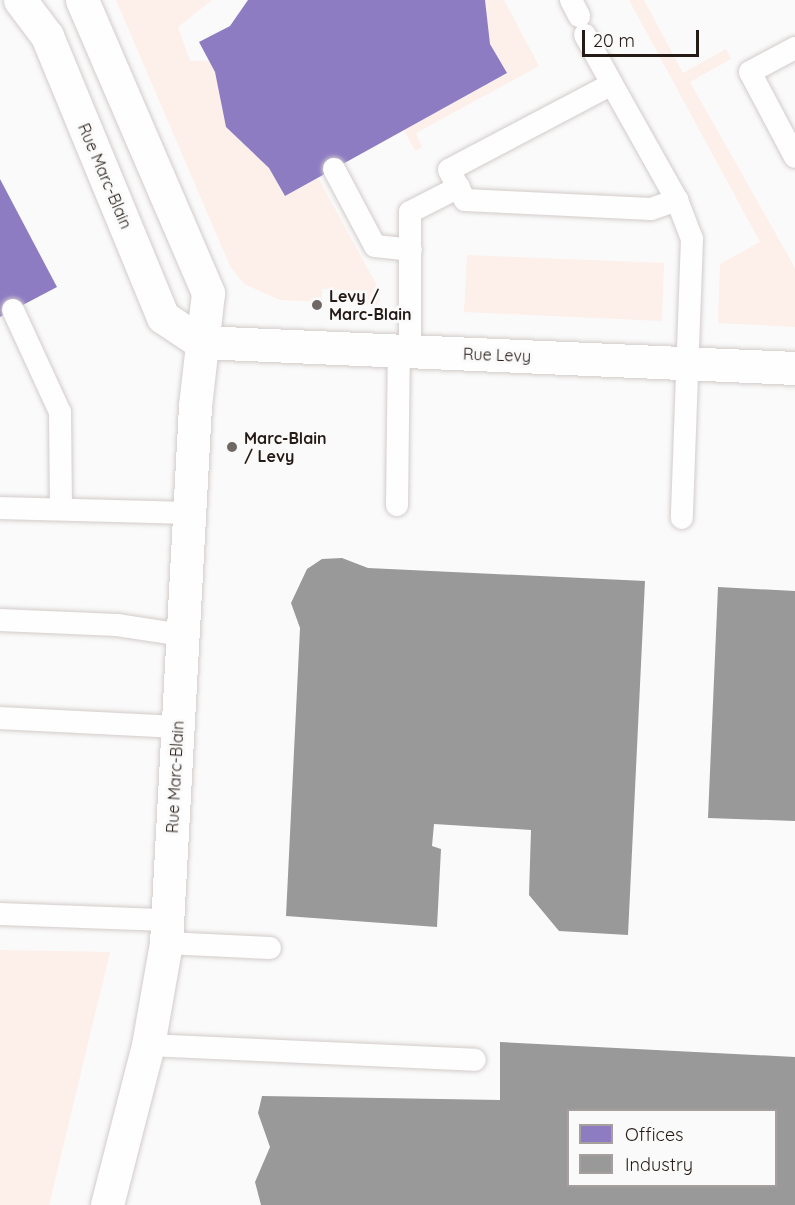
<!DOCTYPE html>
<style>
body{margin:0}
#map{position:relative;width:795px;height:1205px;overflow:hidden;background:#fafafa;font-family:Quicksand,sans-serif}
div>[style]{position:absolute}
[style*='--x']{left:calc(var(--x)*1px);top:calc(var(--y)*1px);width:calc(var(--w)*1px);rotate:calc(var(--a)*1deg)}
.green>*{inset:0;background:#fdefe9}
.offices>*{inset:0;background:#8e7cc3}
.industry>*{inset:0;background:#999}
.roads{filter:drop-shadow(0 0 2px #d2ccca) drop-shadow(0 0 2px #d2ccca)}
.lane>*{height:22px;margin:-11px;padding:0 11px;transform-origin:11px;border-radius:11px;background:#fefefe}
.street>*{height:33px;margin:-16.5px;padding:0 16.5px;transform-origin:16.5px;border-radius:16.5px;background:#fefefe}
.dots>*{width:16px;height:16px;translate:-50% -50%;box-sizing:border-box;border:3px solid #fafafa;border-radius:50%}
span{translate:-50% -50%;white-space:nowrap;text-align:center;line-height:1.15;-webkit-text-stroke:6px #fafafa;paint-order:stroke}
.street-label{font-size:16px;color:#251a15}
.poi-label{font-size:16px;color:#251a15;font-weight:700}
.left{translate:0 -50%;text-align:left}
.legend{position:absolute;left:567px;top:1109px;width:210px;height:78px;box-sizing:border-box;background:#fafafa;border:2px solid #a5a09e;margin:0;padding:8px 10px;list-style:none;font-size:18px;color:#251a15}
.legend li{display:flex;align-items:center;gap:12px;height:30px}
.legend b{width:30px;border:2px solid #a5a09e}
.scale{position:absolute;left:582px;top:30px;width:117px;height:27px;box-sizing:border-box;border:3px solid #251a15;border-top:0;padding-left:8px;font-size:18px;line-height:21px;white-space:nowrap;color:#251a15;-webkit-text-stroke:4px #fafafa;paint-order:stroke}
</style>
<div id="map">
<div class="green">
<div style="clip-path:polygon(116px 0,212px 0,178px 27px,190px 61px,209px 61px,215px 72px,226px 127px,269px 168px,285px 196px,318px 178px,380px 291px,379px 305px,347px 304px,346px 290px,322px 289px,322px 302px,280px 300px,244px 284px,230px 266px)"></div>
<div style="clip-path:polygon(485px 0,504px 0,539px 66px,416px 133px,422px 147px,415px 151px,404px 130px,506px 74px,490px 44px)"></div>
<div style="clip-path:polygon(629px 0,644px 0,683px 73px,726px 49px,731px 59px,690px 82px,795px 268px,795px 327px,718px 323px,720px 264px,760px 242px)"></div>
<div style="clip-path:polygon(467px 255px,664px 263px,662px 321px,464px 312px)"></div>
<div style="clip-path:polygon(0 950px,110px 952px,49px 1205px,0 1205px)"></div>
</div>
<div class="offices">
<div style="clip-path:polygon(248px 0,485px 0,490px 44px,507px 73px,285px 196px,269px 168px,226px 127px,215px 72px,199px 42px,230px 26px)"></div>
<div style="clip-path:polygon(0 179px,57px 287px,0 317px)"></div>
</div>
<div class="industry">
<div style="clip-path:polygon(342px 558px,368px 568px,645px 581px,628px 935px,559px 931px,529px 895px,531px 830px,434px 824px,432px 846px,441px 849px,437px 927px,286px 916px,300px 628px,291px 603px,307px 569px,322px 559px)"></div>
<div style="clip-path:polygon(718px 587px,795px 591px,795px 821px,708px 818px)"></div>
<div style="clip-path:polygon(evenodd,500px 1042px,795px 1057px,795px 1205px,261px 1205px,255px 1182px,270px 1147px,258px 1113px,262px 1096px,500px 1100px,500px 1042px,568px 1110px,776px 1110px,776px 1186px,568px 1186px,568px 1110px)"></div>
</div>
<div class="roads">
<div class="lane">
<div style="--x:571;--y:0;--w:18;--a:63"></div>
<div style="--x:585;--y:35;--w:56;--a:61.1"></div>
<div style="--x:612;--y:84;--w:184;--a:152.2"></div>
<div style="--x:449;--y:170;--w:34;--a:62"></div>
<div style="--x:465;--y:200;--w:186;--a:2.8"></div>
<div style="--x:651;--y:209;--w:28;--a:-19"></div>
<div style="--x:677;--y:200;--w:133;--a:-119.3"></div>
<div style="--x:795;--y:48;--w:51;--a:151.9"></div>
<div style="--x:750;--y:72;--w:96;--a:62.1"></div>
<div style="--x:334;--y:169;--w:87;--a:62"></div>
<div style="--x:375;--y:246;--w:36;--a:6"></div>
<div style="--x:677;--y:200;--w:42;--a:69"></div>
<div style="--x:692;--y:239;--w:279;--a:92.1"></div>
<div style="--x:13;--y:310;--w:112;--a:65.3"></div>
<div style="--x:60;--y:412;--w:96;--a:89.4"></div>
<div style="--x:410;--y:351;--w:139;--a:-90"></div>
<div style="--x:410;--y:212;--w:55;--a:-27"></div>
<div style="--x:397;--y:505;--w:154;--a:-89.3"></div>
<div style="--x:0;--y:508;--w:189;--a:1.5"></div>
<div style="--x:0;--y:620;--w:117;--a:2.4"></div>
<div style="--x:117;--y:625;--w:67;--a:8.6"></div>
<div style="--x:0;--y:718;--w:177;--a:2.9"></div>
<div style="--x:0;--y:914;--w:167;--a:2.1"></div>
<div style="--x:166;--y:943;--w:104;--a:2.8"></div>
<div style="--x:148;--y:1045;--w:327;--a:2.6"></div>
</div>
<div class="street">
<div style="--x:20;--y:0;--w:45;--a:53.1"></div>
<div style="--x:47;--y:36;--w:304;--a:67.6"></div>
<div style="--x:163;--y:317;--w:45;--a:34"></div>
<div style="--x:82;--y:0;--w:319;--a:66.7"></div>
<div style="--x:208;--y:293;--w:114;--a:96.6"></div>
<div style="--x:195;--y:406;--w:538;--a:93.09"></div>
<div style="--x:166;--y:943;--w:104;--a:100"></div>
<div style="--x:148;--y:1045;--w:165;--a:104.4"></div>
<div style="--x:200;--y:342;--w:596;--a:2.5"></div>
</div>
</div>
<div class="dots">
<div style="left:317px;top:305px;background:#706865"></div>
<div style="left:232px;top:447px;background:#706865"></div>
</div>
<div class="street-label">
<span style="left:105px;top:176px;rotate:67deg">Rue Marc-Blain</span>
<span style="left:497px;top:355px;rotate:2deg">Rue Levy</span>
<span style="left:175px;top:777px;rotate:-87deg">Rue Marc-Blain</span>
</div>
<div class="poi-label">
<span class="left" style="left:329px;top:305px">Levy /<br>Marc-Blain</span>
<span class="left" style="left:244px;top:447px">Marc-Blain<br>/ Levy</span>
</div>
<ul class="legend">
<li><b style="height:16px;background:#8e7cc3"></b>Offices</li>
<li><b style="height:16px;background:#999"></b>Industry</li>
</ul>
<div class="scale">20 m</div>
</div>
